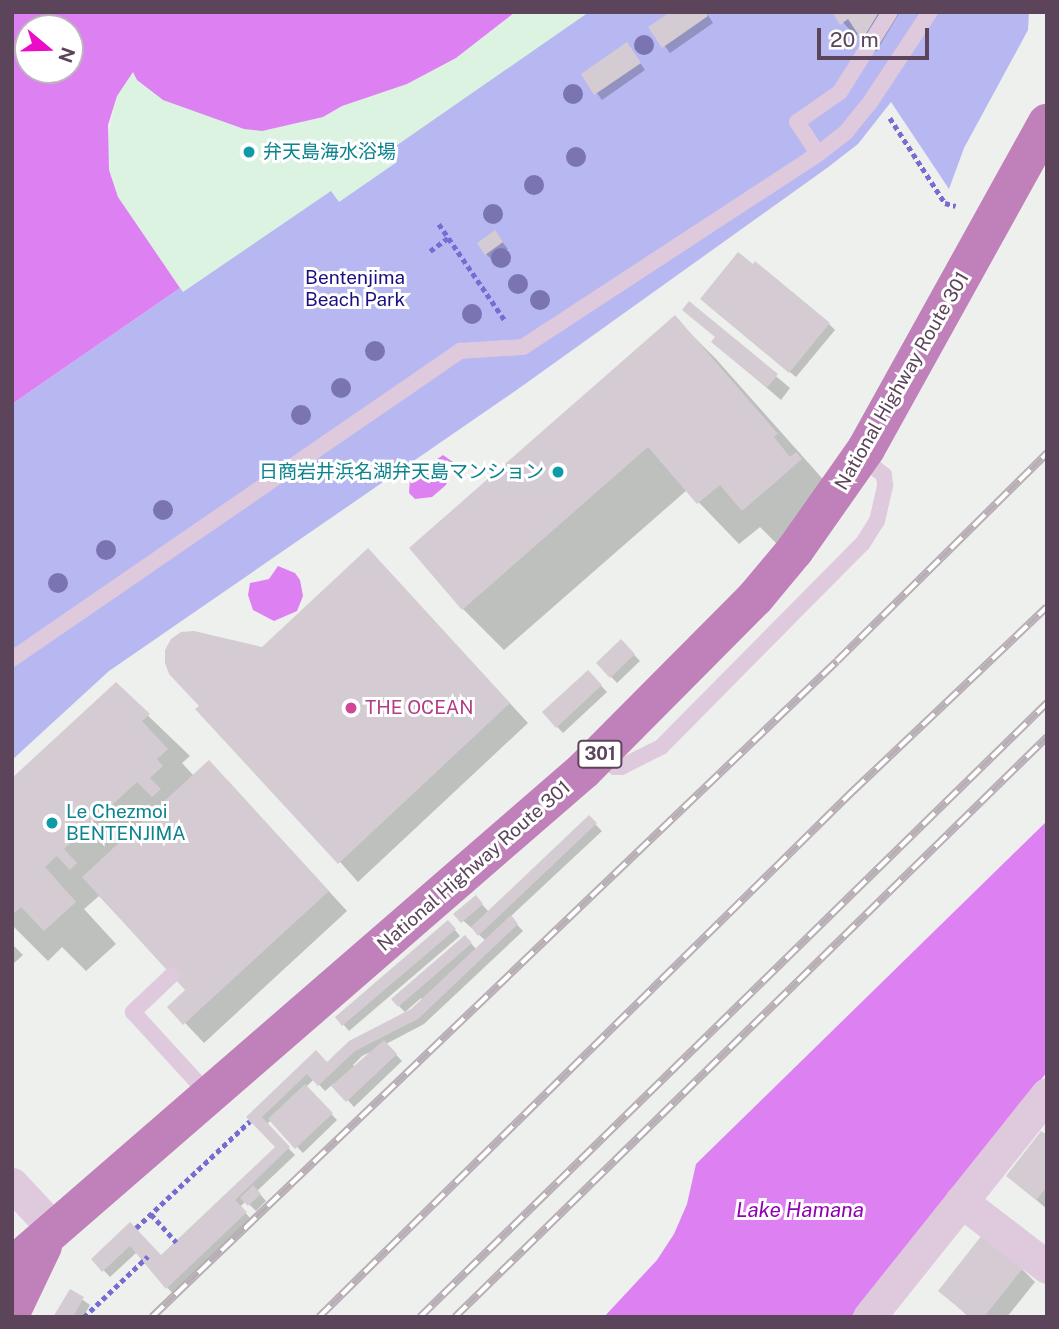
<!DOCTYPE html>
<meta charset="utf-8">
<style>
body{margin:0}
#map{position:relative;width:1059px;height:1329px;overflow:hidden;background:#eef0ed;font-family:"Public Sans","Noto Sans JP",sans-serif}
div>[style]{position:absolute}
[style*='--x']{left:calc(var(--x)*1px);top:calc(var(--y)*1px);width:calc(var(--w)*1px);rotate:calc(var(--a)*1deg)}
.green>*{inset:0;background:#b7b7f2}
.sand>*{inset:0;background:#dcf3e2}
.water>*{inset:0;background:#dd80f2}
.shadow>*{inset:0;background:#0003}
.building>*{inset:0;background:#d5ccd3}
.path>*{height:4.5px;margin-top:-2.25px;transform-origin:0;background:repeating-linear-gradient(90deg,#776cd2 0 5px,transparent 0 8.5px)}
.lane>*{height:16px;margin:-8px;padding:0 8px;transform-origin:8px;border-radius:8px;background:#dfcadd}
.street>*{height:33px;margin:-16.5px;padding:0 16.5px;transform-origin:16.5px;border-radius:16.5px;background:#dfcadd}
.highway>*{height:38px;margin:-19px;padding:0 19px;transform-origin:19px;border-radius:19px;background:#c080b9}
.rail>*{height:8px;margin-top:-4px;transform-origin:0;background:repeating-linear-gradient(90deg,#fff 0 16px,#b8afb6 0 32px);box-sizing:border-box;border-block:2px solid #b8afb6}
.trees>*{width:20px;height:20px;margin:-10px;border-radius:50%;background:#7a74b2}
.dots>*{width:19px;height:19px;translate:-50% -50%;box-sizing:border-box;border:4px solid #fff;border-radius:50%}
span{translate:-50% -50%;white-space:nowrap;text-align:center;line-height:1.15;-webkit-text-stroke:6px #fff;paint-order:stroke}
.shield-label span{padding:2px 5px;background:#fff;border:2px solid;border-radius:5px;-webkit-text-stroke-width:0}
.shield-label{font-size:18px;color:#5c445a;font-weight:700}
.culture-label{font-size:19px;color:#0d838f}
.left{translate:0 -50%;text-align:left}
.right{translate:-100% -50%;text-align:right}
.park-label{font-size:19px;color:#1b0f82}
.street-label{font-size:19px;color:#5c445a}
.hotel-label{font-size:19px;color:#b23c85}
.water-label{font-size:21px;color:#9001b2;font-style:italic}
.frame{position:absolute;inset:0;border:14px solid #5c445a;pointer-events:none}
.north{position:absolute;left:14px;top:14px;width:70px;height:70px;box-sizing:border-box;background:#fff;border:2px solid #beb4bd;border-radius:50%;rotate:109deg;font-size:19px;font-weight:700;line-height:28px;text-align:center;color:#5c445a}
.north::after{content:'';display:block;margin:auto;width:24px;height:32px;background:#ec0bc7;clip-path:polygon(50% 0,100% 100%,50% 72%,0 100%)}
.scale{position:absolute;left:817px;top:28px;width:112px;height:32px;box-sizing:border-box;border:4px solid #5c445a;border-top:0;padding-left:9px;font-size:21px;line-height:24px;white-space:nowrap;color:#5c445a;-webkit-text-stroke:5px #fff;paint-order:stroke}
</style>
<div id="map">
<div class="green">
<div style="clip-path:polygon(515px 12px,1029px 12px,1028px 30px,964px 148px,949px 189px,891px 102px,858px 144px,827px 168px,518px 389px,109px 671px,12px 760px,12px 404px,180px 288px)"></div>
</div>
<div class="sand">
<div style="clip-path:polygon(515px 12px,589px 12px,390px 150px,397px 162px,339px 202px,331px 191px,183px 292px,118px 197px,109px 170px,107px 139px,117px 96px,133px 71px,137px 80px,323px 117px,342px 106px,407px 84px,456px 58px)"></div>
</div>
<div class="water">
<div style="clip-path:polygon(evenodd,12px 12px,515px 12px,456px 58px,407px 84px,342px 106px,323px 117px,262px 131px,244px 129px,163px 100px,137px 80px,133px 72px,117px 96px,108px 125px,109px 170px,118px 197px,180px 288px,12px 404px,12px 12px,28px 28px,70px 28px,70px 70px,28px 70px,28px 28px)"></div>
<div style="clip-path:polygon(443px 455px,453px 462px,446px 485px,432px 497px,415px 499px,409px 493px,410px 478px)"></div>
<div style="clip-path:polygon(278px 566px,295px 573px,300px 580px,303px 596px,297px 611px,274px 621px,253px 610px,248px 595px,250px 583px,269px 579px)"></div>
<div style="clip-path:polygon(1047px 821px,1047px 1072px,851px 1317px,604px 1317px,657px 1260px,674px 1234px,687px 1204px,696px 1164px)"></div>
</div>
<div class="shadow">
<div style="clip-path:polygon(706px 12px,713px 23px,670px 53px,651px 28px)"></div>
<div style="clip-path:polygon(834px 12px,900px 12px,876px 52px,859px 33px,855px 36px)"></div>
<div style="clip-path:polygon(632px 51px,645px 70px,602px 100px,583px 74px)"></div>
<div style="clip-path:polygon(495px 233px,508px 249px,492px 260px,486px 254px)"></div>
<div style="clip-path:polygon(689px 303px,790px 388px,781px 400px,713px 342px,716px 338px)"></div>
<div style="clip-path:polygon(708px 305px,829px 324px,835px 330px,796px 377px)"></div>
<div style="clip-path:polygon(675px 318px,716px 359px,837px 495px,784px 551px,760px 527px,739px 544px,687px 490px,504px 650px,463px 609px)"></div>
<div style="clip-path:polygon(387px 570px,528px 723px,358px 882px,201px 706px,263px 649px)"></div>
<div style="clip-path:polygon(621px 641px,640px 661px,617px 683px,598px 663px)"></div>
<div style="clip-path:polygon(588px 672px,607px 692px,563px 733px,544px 713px)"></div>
<div style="clip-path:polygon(116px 685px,190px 756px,182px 763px,194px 776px,228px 781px,347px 911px,204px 1043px,170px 1007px,188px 990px,99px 896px,84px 909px,116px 944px,86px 971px,62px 947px,48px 961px,12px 925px,12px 780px)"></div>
<div style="clip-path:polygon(evenodd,589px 818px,602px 831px,510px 917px,523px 931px,424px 1024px,386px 1044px,402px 1061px,354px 1107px,333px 1084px,325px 1091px,314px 1079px,306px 1087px,337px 1120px,303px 1153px,271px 1120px,266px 1125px,295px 1155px,257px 1191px,266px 1201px,256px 1211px,246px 1201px,240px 1207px,252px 1220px,173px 1294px,137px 1252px,110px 1277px,93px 1259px,130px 1225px,161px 1258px,277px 1147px,248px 1117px,316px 1053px,327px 1064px,412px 1011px,423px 1001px,421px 998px,405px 1012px,399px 1006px,465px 937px,477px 950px,486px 941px,456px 914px,476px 898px,489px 912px,589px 818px,370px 1052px,355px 1067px,353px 1065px,362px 1056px,370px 1052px)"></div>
<div style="clip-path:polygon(448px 922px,460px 936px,349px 1031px,338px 1018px)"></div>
<div style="clip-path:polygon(12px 944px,23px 955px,12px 965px)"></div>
<div style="clip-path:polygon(1047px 1137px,1047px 1209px,1008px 1176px)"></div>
<div style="clip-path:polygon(1022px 1269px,1035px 1282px,1007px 1317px,969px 1317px,940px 1291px)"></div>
<div style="clip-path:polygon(71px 1292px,90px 1305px,83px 1317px,55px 1317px)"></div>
</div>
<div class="building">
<div style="clip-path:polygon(670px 12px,706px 12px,708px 16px,662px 48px,648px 27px)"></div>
<div style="clip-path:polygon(832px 12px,879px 12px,862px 40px,848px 19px,840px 25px)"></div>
<div style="clip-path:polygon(627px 42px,641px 63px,594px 95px,581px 74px)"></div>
<div style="clip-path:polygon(495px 230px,503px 242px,485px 255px,477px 243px)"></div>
<div style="clip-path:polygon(738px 252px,753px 264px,755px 261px,830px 323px,789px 373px,700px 299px)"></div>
<div style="clip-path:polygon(689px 301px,778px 374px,767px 388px,711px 342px,715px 337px,682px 310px)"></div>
<div style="clip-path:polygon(675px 315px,778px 434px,774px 437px,790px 457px,796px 452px,802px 459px,742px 511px,720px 485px,697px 504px,648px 447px,462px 610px,409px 548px)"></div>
<div style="clip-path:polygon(368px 548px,510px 703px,338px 864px,195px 709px,199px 706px,169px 674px,165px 663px,165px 650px,171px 639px,181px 632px,194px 631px,262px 647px)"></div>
<div style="clip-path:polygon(621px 639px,635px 654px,610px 678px,596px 663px)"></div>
<div style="clip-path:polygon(588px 670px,602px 685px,556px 728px,542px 712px)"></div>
<div style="clip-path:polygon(116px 682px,150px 714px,142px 721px,168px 749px,157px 759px,163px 766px,150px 778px,161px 789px,152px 797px,137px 782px,64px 849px,77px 863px,70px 870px,57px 856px,45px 867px,76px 902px,44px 931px,21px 907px,12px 915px,12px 778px)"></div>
<div style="clip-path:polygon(209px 760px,329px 891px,183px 1025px,167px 1007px,185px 990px,82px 877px)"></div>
<div style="clip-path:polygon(589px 815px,597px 823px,478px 936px,471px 927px)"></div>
<div style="clip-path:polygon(476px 895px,483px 904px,461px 923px,453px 914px)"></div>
<div style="clip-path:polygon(511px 915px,518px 924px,418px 1019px,355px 1051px,318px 1086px,307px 1074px,262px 1117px,290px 1147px,235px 1200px,247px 1212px,166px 1289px,130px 1246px,102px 1272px,91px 1259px,130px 1222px,161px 1255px,275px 1147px,246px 1117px,316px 1050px,327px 1062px,349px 1041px,411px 1009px)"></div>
<div style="clip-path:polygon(448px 920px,456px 929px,342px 1026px,335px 1017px)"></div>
<div style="clip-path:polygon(465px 935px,472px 943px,398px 1007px,391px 999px)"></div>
<div style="clip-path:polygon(384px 1040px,397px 1054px,346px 1102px,331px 1086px)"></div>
<div style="clip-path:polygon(305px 1084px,333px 1113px,295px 1149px,268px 1119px)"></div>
<div style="clip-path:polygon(1041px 1131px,1047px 1135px,1047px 1187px,1036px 1200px,1006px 1176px)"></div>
<div style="clip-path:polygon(253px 1185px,261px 1194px,248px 1206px,240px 1198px)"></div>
<div style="clip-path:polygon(982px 1235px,1023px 1268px,984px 1317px,970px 1317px,938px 1291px)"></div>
<div style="clip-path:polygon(70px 1289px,84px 1297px,73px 1317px,53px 1317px)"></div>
</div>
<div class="path">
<div style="--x:890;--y:118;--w:101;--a:57.1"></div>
<div style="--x:945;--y:203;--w:11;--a:15"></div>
<div style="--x:439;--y:224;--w:119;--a:55.6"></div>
<div style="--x:430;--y:251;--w:22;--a:-36"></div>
<div style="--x:151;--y:1214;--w:38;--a:48"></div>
<div style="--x:136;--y:1228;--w:156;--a:-43.2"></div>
<div style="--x:84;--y:1317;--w:88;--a:-43.6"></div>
</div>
<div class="lane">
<div style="--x:818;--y:154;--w:38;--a:-123"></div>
<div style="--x:797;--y:122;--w:52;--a:-34.9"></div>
<div style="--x:840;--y:92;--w:94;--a:-58"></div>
<div style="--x:12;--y:659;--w:544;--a:-34.51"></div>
<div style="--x:460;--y:351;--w:63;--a:-3.6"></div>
<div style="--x:523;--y:347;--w:353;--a:-33.2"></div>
<div style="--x:818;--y:154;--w:36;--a:-38"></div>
<div style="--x:846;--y:132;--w:36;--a:-51"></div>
<div style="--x:869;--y:104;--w:110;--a:-56.5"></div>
<div style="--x:600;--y:754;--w:20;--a:41"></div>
<div style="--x:615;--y:767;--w:6;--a:0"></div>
<div style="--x:621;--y:767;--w:45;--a:-26.6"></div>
<div style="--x:661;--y:747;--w:287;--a:-45.3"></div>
<div style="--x:863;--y:543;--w:26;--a:-58"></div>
<div style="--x:877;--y:521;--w:37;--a:-77"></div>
<div style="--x:885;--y:485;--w:10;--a:-96"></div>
<div style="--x:884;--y:475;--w:30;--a:-143"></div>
<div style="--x:172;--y:975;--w:54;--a:136.5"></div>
<div style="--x:133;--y:1012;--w:111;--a:47.6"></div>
</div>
<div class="street">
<div style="--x:12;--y:1184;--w:60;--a:47"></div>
<div style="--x:961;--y:1201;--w:108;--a:37.5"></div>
<div style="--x:869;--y:1317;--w:285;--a:-51.4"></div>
</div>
<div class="highway">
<div style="--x:12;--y:1266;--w:757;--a:-40.93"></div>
<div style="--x:584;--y:770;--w:243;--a:-45.2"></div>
<div style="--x:755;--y:598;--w:62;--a:-50.2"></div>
<div style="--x:795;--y:550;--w:123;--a:-54.9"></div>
<div style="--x:866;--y:449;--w:373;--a:-61"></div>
<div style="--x:12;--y:1311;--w:72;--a:-64.5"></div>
</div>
<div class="rail">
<div style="--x:152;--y:1317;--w:948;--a:-43.76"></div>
<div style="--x:837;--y:661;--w:296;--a:-44.7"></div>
<div style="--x:319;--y:1317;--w:750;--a:-44.57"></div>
<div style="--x:853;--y:791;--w:267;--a:-43.5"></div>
<div style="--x:420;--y:1317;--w:878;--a:-44.4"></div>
<div style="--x:455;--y:1317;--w:829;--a:-44.41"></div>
</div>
<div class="trees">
<div style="left:644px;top:45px"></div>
<div style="left:573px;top:94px"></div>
<div style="left:576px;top:157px"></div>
<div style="left:534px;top:185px"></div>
<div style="left:493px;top:214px"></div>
<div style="left:501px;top:258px"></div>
<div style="left:518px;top:284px"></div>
<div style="left:540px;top:300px"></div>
<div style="left:472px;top:314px"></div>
<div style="left:375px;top:351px"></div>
<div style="left:341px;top:388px"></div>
<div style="left:301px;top:415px"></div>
<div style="left:163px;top:510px"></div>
<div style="left:106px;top:550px"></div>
<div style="left:58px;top:583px"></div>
</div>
<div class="dots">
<div style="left:249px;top:152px;background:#0f9aa8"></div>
<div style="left:558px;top:472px;background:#0f9aa8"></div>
<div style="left:351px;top:708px;background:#d1479c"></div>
<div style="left:52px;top:823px;background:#0f9aa8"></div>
</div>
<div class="shield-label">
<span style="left:600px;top:754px">301</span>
</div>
<div class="culture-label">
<span class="left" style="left:263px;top:152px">弁天島海水浴場</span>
<span class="right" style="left:544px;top:472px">日商岩井浜名湖弁天島マンション</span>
<span class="left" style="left:66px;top:823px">Le Chezmoi<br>BENTENJIMA</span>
</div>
<div class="park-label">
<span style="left:355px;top:289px">Bentenjima<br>Beach Park</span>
</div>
<div class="street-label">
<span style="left:902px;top:381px;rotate:-60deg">National Highway Route 301</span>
<span style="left:474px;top:866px;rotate:-41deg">National Highway Route 301</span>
</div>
<div class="hotel-label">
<span class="left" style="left:365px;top:708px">THE OCEAN</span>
</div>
<div class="water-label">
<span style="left:800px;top:1210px">Lake Hamana</span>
</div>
<div class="frame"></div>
<div class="north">N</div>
<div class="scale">20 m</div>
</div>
